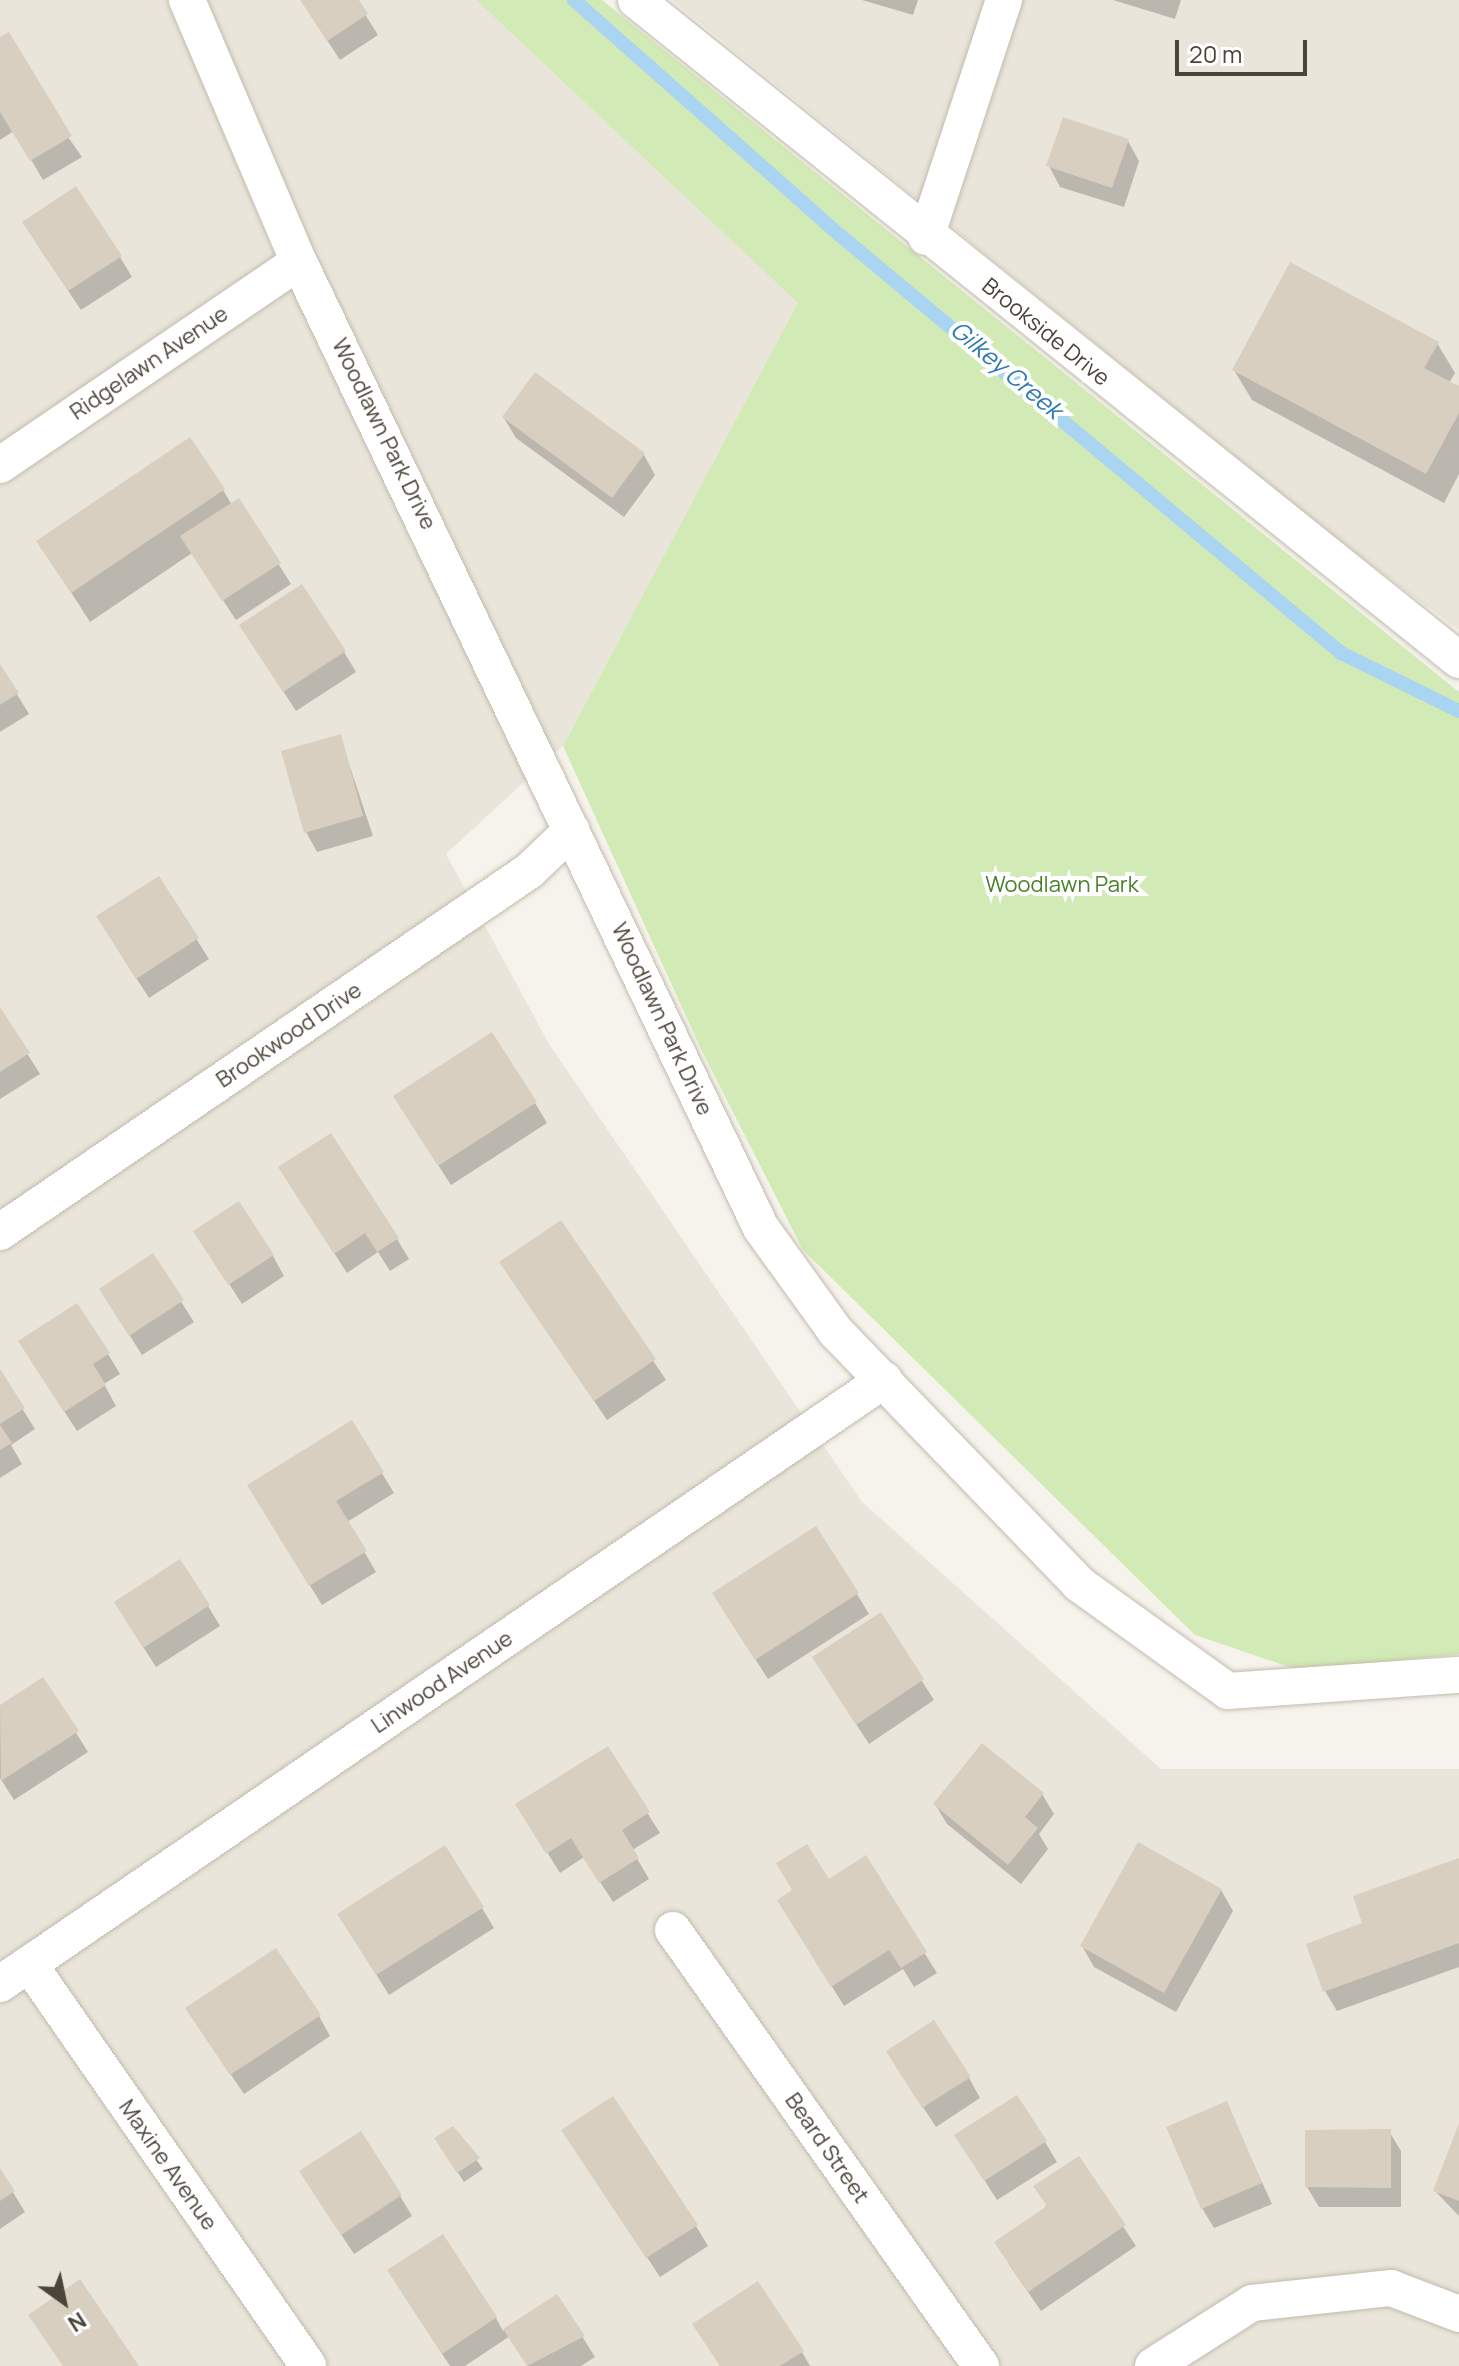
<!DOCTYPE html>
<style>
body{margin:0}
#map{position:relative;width:1459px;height:2366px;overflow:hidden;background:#f6f3ec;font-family:Manrope,sans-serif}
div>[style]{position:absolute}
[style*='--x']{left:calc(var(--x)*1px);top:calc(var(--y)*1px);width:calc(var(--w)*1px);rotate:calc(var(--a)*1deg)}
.residential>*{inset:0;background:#eae5da}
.green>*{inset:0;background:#d2eab5}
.shadow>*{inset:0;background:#0003}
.stream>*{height:14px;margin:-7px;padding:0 7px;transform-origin:7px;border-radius:7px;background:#a9d4f2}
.building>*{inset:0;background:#d8cfc1}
.roads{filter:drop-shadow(0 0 2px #c2bbae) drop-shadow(0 0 2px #c2bbae)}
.minor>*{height:36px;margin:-18px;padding:0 18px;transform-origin:18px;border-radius:18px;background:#fff}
span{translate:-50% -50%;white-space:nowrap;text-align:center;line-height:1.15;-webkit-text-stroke:8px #fff;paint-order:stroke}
.street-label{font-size:22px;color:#4b4439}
.park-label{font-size:22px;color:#4a7f2a}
.water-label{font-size:24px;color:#2e7ab2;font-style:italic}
.north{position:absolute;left:24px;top:2262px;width:80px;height:80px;-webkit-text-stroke:6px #fff;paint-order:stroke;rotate:147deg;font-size:22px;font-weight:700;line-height:32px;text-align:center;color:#4b4439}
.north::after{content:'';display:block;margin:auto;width:28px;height:36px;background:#4b4439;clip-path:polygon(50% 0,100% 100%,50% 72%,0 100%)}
.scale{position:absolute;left:1175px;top:40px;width:132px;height:36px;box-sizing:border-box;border:4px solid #4b4439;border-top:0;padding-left:10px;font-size:24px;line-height:28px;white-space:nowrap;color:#4b4439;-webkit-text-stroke:6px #fff;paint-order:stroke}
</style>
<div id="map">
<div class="residential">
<div style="clip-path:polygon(0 0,476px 0,799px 303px,563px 746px,446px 854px,549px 1044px,862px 1502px,1161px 1769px,1459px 1769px,1459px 2366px,0 2366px)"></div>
<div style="clip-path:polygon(672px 0,1459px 0,1459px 630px,1340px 542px)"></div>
</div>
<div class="green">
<div style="clip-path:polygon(476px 0,602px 0,1459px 692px,1459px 1654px,1301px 1671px,1195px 1635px,803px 1250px,702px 1051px,563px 746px,798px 303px)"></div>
</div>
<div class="shadow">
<div style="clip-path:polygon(301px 0,356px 0,378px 35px,340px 60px)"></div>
<div style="clip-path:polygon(862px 0,918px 0,913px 15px)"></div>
<div style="clip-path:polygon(1113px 0,1181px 0,1175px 19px)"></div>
<div style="clip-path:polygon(0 40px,82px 157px,43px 180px,14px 131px,0 140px)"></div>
<div style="clip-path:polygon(1128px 141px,1139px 161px,1124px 207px,1060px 187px,1049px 166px)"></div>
<div style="clip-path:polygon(36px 243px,120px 257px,132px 277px,81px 310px)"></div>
<div style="clip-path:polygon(1437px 343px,1455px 373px,1449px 383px,1459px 388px,1459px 474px,1444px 503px,1252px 400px,1234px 370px)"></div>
<div style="clip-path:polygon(504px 418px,644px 455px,655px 475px,624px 517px,516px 438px)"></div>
<div style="clip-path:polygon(223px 490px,232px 505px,239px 501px,291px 584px,236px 620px,192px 553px,90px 622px,39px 542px)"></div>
<div style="clip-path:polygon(253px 645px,344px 652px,356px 672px,296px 711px)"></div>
<div style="clip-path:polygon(0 667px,29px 714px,0 732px)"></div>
<div style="clip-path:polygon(340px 737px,373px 836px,317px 852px,306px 832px)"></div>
<div style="clip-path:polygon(158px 878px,209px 959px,149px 998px,110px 937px)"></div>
<div style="clip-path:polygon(0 1010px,40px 1074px,0 1099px)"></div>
<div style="clip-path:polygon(535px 1103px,547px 1123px,451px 1185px,407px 1117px)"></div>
<div style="clip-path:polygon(292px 1188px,397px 1239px,409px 1259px,390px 1271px,378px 1252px,347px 1273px)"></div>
<div style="clip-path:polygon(560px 1222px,666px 1380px,607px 1420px,513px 1282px)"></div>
<div style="clip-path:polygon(208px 1251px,273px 1256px,284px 1276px,242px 1304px)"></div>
<div style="clip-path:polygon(152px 1256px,194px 1322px,142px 1355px,113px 1309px)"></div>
<div style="clip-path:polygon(108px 1354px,120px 1374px,104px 1384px,116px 1406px,77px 1431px,32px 1362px)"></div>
<div style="clip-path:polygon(0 1373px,35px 1429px,11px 1445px,22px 1464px,0 1478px)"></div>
<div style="clip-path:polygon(351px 1422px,394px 1493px,347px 1522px,376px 1572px,322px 1605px,261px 1506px)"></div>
<div style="clip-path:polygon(857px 1594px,869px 1614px,768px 1679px,726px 1614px)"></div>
<div style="clip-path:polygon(208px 1606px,220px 1626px,156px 1667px,128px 1623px)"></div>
<div style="clip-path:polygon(880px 1615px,934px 1700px,869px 1744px,826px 1678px)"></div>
<div style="clip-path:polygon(43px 1680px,88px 1752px,14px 1800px,0 1778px,0 1707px)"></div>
<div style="clip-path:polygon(607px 1749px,660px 1833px,632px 1850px,649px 1879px,613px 1902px,584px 1857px,560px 1873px,530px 1825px)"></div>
<div style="clip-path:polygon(1042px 1794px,1054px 1814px,1039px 1834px,1048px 1849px,1021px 1884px,947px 1824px,935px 1804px)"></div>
<div style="clip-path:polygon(865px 1858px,937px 1973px,914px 1987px,903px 1969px,844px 2006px,791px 1921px,828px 1881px)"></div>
<div style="clip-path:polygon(1459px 1860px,1459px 1967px,1337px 2011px,1325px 1991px)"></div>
<div style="clip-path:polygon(1221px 1890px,1233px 1911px,1176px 2012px,1094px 1967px,1082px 1946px)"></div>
<div style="clip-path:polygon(482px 1908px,494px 1928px,389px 1995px,351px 1934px)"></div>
<div style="clip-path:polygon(319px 2016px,330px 2036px,244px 2094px,200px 2029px)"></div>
<div style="clip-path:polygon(900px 2072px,969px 2078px,980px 2098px,936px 2127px)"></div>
<div style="clip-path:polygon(1226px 2104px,1272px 2204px,1214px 2228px,1202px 2208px)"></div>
<div style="clip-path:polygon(453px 2128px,483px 2169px,464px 2182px,442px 2148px)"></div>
<div style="clip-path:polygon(1459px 2128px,1459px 2216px,1435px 2191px)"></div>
<div style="clip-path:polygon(1389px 2131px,1401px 2151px,1401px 2207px,1319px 2207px,1307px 2187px)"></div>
<div style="clip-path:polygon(1045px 2142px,1057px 2162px,997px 2200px,969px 2156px)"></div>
<div style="clip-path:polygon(576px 2150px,696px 2226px,708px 2246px,660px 2277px)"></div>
<div style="clip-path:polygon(1078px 2158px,1136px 2246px,1041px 2311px,1008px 2263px)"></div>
<div style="clip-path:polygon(0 2171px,25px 2212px,0 2229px)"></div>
<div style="clip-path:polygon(313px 2192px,400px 2196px,412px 2216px,354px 2254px)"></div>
<div style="clip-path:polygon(401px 2291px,496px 2318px,503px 2331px,557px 2296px,595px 2357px,581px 2366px,528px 2366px,510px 2336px,465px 2366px,450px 2366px)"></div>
<div style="clip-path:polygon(802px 2352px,810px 2366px,721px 2366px)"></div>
</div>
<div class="stream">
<div style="--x:574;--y:0;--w:356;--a:41.5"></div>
<div style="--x:841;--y:236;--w:651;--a:39.83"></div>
<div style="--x:1341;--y:653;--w:131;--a:26.2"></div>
</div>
<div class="building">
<div style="clip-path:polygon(300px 0,359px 0,368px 14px,327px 41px)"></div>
<div style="clip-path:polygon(9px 32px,72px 136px,30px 161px,0 112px,0 37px)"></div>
<div style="clip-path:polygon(1063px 117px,1129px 139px,1112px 188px,1046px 166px)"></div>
<div style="clip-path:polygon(76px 186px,122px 256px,68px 291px,22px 222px)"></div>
<div style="clip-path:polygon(1290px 262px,1439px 342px,1424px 368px,1459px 386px,1459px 413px,1426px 474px,1232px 370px)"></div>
<div style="clip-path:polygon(535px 372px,645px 453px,612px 498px,502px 417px)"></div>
<div style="clip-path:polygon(190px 437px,225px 489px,71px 593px,36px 541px)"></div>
<div style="clip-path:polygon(239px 498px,281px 563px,222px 601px,180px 536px)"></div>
<div style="clip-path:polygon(302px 584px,346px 651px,283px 692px,239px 625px)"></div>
<div style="clip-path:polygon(0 664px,19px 693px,0 705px)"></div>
<div style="clip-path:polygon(341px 734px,363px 816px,304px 833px,281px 751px)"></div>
<div style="clip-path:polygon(159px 876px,199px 938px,136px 979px,96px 916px)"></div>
<div style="clip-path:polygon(0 1007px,30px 1053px,0 1072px)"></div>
<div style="clip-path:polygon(492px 1032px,537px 1102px,438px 1166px,393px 1096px)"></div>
<div style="clip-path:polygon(331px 1133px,399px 1238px,377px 1252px,365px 1233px,334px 1254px,278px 1167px)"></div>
<div style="clip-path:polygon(239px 1201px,274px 1255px,228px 1285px,193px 1231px)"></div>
<div style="clip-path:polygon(561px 1220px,656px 1359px,594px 1401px,499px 1262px)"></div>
<div style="clip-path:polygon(153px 1253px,184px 1300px,129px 1336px,99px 1289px)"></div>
<div style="clip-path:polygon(77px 1303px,110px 1353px,93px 1364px,106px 1385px,64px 1412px,18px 1341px)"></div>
<div style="clip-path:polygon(0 1369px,25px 1408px,0 1424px)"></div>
<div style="clip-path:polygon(352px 1420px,384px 1472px,336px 1501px,367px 1551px,309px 1586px,247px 1485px)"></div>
<div style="clip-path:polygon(0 1425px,12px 1443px,0 1450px)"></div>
<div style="clip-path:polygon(816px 1526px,859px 1593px,755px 1660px,712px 1593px)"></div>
<div style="clip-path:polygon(180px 1559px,210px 1605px,143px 1648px,114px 1602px)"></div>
<div style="clip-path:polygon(881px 1612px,924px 1679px,856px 1725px,812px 1657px)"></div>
<div style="clip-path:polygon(43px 1677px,79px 1731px,1px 1781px,0 1705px)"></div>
<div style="clip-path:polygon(982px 1743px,1044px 1793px,1025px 1817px,1038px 1828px,1008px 1865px,933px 1804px)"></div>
<div style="clip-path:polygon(608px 1746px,650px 1812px,622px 1830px,639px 1858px,599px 1883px,571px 1838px,546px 1854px,515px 1804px)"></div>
<div style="clip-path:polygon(1138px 1842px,1222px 1889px,1164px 1993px,1080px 1946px)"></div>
<div style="clip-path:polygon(807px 1844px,829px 1879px,866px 1855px,927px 1952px,901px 1968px,889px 1950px,831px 1987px,777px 1900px,792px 1890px,776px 1863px)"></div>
<div style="clip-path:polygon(445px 1845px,484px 1907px,376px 1975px,337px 1914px)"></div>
<div style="clip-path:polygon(1459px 1858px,1459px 1943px,1323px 1992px,1306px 1944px,1362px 1923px,1353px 1896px)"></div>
<div style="clip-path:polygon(276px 1948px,321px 2015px,230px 2075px,185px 2008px)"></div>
<div style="clip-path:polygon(934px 2020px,971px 2077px,922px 2108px,886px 2051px)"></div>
<div style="clip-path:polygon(1017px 2095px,1047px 2141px,984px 2181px,954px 2135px)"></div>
<div style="clip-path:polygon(613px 2096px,698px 2225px,646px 2258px,561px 2130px)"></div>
<div style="clip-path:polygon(1227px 2101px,1262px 2183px,1201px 2209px,1166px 2127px)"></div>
<div style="clip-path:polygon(1459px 2123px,1459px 2201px,1433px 2191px)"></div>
<div style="clip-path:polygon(453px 2126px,480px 2158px,457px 2173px,434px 2138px)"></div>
<div style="clip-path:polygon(1391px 2129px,1391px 2188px,1305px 2187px,1305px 2130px)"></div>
<div style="clip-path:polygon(361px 2131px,402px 2195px,341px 2235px,299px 2171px)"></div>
<div style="clip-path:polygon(1079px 2156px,1126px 2225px,1028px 2292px,994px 2242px,1047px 2206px,1033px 2186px)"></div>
<div style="clip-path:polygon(0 2168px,15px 2191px,0 2201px)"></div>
<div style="clip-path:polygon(443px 2234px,497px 2317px,442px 2354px,387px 2270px)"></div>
<div style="clip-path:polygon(80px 2279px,139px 2366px,63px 2366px,28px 2315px)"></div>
<div style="clip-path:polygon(758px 2281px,804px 2351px,780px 2366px,720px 2366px,692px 2324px)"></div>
<div style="clip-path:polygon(557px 2294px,585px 2336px,527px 2366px,503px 2329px)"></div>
</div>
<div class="roads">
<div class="minor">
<div style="--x:187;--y:0;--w:285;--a:66.9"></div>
<div style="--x:299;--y:262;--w:1071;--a:64.44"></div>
<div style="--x:761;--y:1228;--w:128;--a:54.2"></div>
<div style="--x:836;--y:1332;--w:350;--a:46"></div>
<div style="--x:1079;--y:1584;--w:183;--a:35.7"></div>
<div style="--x:1228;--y:1691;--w:232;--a:-4"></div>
<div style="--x:636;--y:0;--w:1055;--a:38.73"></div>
<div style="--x:926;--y:237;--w:250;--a:-71.8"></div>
<div style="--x:0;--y:465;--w:361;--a:-34.2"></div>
<div style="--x:0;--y:1232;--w:640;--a:-34.31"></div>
<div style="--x:529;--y:871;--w:59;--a:-43.6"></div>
<div style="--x:673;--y:1930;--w:534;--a:54.76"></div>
<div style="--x:29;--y:1964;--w:489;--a:55.2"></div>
<div style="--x:0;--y:1984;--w:1071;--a:-34.34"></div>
<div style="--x:1153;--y:2366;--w:117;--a:-32.5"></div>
<div style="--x:1252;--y:2303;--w:140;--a:-6.2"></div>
<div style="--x:1391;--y:2288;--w:73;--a:20.9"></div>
</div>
</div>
<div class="street-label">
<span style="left:1046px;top:332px;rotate:39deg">Brookside Drive</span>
<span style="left:149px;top:363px;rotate:-34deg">Ridgelawn Avenue</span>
<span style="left:384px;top:434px;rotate:64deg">Woodlawn Park Drive</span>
<span style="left:662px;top:1019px;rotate:65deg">Woodlawn Park Drive</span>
<span style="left:289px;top:1035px;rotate:-34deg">Brookwood Drive</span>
<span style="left:442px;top:1682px;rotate:-34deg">Linwood Avenue</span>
<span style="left:827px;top:2148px;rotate:55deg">Beard Street</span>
<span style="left:168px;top:2165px;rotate:55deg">Maxine Avenue</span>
</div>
<div class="park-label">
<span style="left:1062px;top:885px">Woodlawn Park</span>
</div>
<div class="water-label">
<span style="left:1007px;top:369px;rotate:40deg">Gilkey Creek</span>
</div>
<div class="north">N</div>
<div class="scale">20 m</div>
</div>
